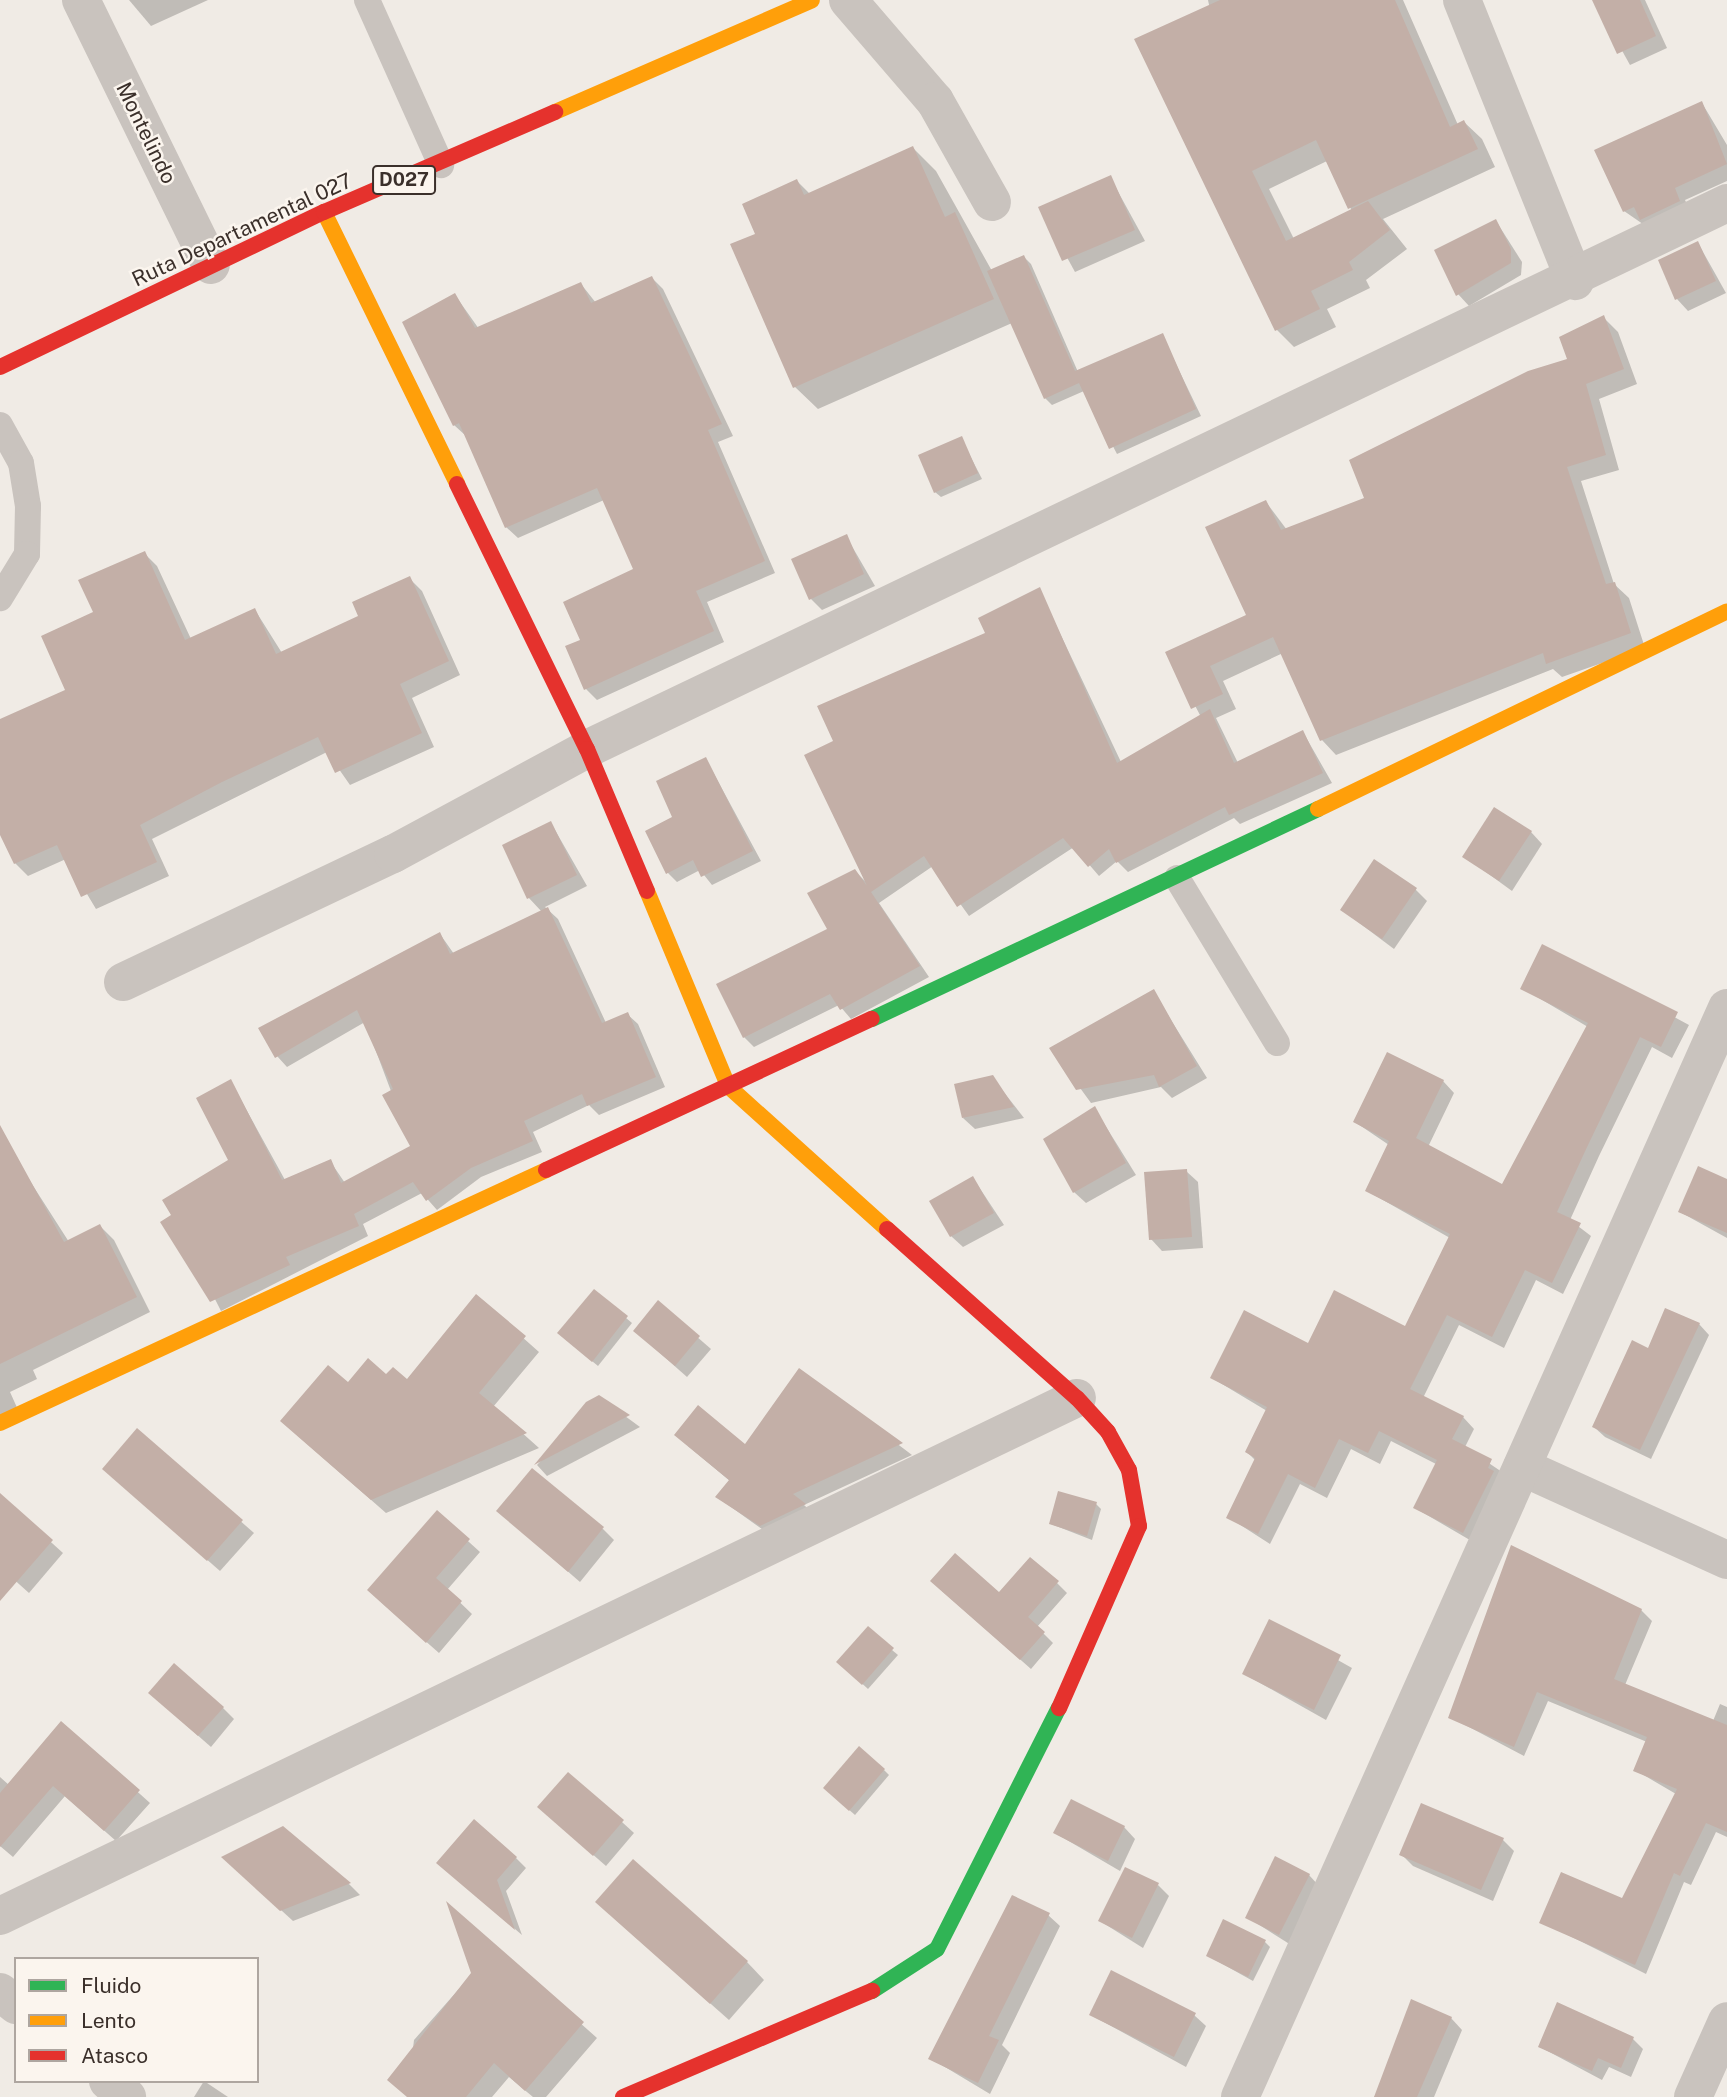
<!DOCTYPE html>
<style>
body{margin:0}
#map{position:relative;width:1727px;height:2097px;overflow:hidden;background:#f0ebe5;font-family:"Public Sans",sans-serif}
div>[style]{position:absolute}
[style*='--x']{left:calc(var(--x)*1px);top:calc(var(--y)*1px);width:calc(var(--w)*1px);rotate:calc(var(--a)*1deg)}
.shadow>*{inset:0;background:#0003}
.building>*{inset:0;background:#c3afa7}
.lane>*{height:26px;margin:-13px;padding:0 13px;transform-origin:13px;border-radius:13px;background:#c9c3be}
.street>*{height:38px;margin:-19px;padding:0 19px;transform-origin:19px;border-radius:19px;background:#c9c3be}
.fast>*{height:16px;margin:-8px;padding:0 8px;transform-origin:8px;border-radius:8px;background:#30b455}
.slow>*{height:16px;margin:-8px;padding:0 8px;transform-origin:8px;border-radius:8px;background:#ff9f0a}
.jam>*{height:16px;margin:-8px;padding:0 8px;transform-origin:8px;border-radius:8px;background:#e5322d}
span{translate:-50% -50%;white-space:nowrap;text-align:center;line-height:1.15;-webkit-text-stroke:5px #fbf5ee;paint-order:stroke}
.shield-label span{padding:2px 5px;background:#fbf5ee;border:2px solid;border-radius:5px;-webkit-text-stroke-width:0}
.shield-label{font-size:19px;color:#3b302b;font-weight:700}
.street-label{font-size:21px;color:#3b302b}
.legend{position:absolute;left:14px;top:1957px;width:245px;height:126px;box-sizing:border-box;background:#fbf5ee;border:2px solid #aea6a0;margin:0;padding:9px 12px;list-style:none;font-size:21px;color:#3b302b}
.legend li{display:flex;align-items:center;gap:14px;height:35px}
.legend b{width:35px;border:2px solid #aea6a0}
</style>
<div id="map">
<div class="shadow">
<div style="clip-path:polygon(129px 0,208px 0,151px 26px)"></div>
<div style="clip-path:polygon(evenodd,1208px 0,1403px 0,1458px 125px,1464px 122px,1482px 139px,1495px 167px,1383px 219px,1407px 249px,1366px 280px,1370px 288px,1327px 309px,1336px 327px,1294px 347px,1277px 330px,1208px 0,1327px 161px,1352px 211px,1294px 239px,1269px 189px,1327px 161px)"></div>
<div style="clip-path:polygon(1594px 0,1645px 0,1667px 48px,1630px 65px)"></div>
<div style="clip-path:polygon(1702px 103px,1727px 145px,1727px 181px,1685px 200px,1691px 213px,1653px 231px,1624px 211px)"></div>
<div style="clip-path:polygon(913px 148px,936px 171px,992px 271px,1024px 257px,1031px 264px,1078px 372px,1162px 335px,1201px 416px,1117px 454px,1084px 391px,1052px 405px,1045px 398px,1012px 323px,818px 409px,795px 387px,757px 234px,797px 181px,810px 194px)"></div>
<div style="clip-path:polygon(1110px 177px,1145px 241px,1075px 272px,1040px 208px)"></div>
<div style="clip-path:polygon(1496px 221px,1522px 262px,1521px 275px,1469px 306px,1458px 294px)"></div>
<div style="clip-path:polygon(1698px 243px,1726px 293px,1688px 311px,1677px 299px)"></div>
<div style="clip-path:polygon(652px 278px,663px 289px,733px 436px,718px 442px,775px 573px,707px 602px,724px 642px,597px 700px,586px 689px,582px 641px,636px 570px,604px 500px,518px 538px,506px 527px,466px 436px,454px 425px,455px 295px,479px 329px,581px 284px,596px 303px)"></div>
<div style="clip-path:polygon(1603px 317px,1618px 332px,1637px 384px,1599px 399px,1619px 470px,1581px 481px,1614px 584px,1629px 598px,1645px 648px,1562px 677px,1553px 669px,1336px 755px,1322px 740px,1283px 653px,1223px 681px,1236px 709px,1216px 718px,1238px 763px,1303px 732px,1332px 783px,1240px 824px,1234px 818px,1128px 872px,1117px 861px,1099px 876px,1074px 847px,969px 916px,933px 866px,879px 903px,929px 977px,851px 1019px,839px 1005px,754px 1047px,744px 1037px,830px 930px,855px 871px,866px 882px,835px 742px,988px 634px,1039px 589px,1121px 762px,1201px 717px,1167px 652px,1248px 616px,1266px 502px,1287px 530px,1366px 499px,1569px 360px)"></div>
<div style="clip-path:polygon(961px 438px,982px 479px,941px 497px,935px 492px)"></div>
<div style="clip-path:polygon(846px 536px,875px 586px,822px 610px,811px 599px)"></div>
<div style="clip-path:polygon(144px 553px,157px 566px,191px 639px,255px 610px,282px 653px,360px 617px,409px 578px,422px 591px,460px 675px,412px 698px,434px 747px,350px 785px,327px 752px,152px 839px,169px 876px,96px 909px,66px 859px,28px 876px,15px 863px,0 830px,0 721px,67px 691px,95px 613px)"></div>
<div style="clip-path:polygon(706px 759px,761px 861px,712px 885px,700px 870px,677px 882px,668px 873px,674px 818px)"></div>
<div style="clip-path:polygon(551px 823px,587px 886px,545px 907px,558px 919px,606px 1023px,627px 1014px,638px 1024px,665px 1087px,599px 1115px,589px 1105px,533px 1132px,542px 1152px,481px 1177px,437px 1210px,422px 1193px,363px 1224px,368px 1236px,221px 1311px,173px 1216px,230px 1161px,231px 1082px,285px 1180px,330px 1161px,345px 1183px,412px 1147px,365px 1022px,287px 1067px,277px 1056px,440px 934px,454px 954px,542px 912px,528px 897px)"></div>
<div style="clip-path:polygon(1531px 832px,1542px 844px,1512px 891px,1464px 856px)"></div>
<div style="clip-path:polygon(1415px 889px,1427px 901px,1394px 949px,1342px 910px)"></div>
<div style="clip-path:polygon(1543px 946px,1689px 1025px,1672px 1058px,1652px 1047px,1599px 1156px,1570px 1220px,1591px 1236px,1563px 1294px,1536px 1280px,1504px 1348px,1459px 1325px,1423px 1398px,1463px 1417px,1474px 1429px,1465px 1447px,1502px 1472px,1475px 1543px,1415px 1508px,1436px 1464px,1391px 1441px,1380px 1464px,1351px 1449px,1327px 1498px,1300px 1484px,1270px 1544px,1228px 1517px,1256px 1461px,1247px 1452px,1267px 1411px,1212px 1378px,1309px 1345px,1406px 1328px,1450px 1238px,1367px 1191px,1389px 1145px,1355px 1122px,1443px 1081px,1454px 1093px,1428px 1147px,1503px 1187px,1588px 1027px,1522px 988px)"></div>
<div style="clip-path:polygon(1153px 991px,1207px 1078px,1172px 1098px,1161px 1087px,1091px 1103px,1051px 1048px)"></div>
<div style="clip-path:polygon(992px 1077px,1024px 1118px,975px 1129px,963px 1118px)"></div>
<div style="clip-path:polygon(1095px 1109px,1136px 1175px,1086px 1203px,1074px 1192px)"></div>
<div style="clip-path:polygon(21px 1167px,69px 1242px,100px 1226px,114px 1240px,150px 1312px,33px 1370px,37px 1379px,10px 1392px,19px 1412px,0 1426px,0 1179px)"></div>
<div style="clip-path:polygon(1186px 1171px,1198px 1182px,1203px 1248px,1162px 1251px,1151px 1239px)"></div>
<div style="clip-path:polygon(973px 1178px,1004px 1225px,963px 1247px,951px 1236px)"></div>
<div style="clip-path:polygon(1727px 1181px,1727px 1238px,1680px 1212px)"></div>
<div style="clip-path:polygon(594px 1291px,632px 1323px,598px 1366px,564px 1338px)"></div>
<div style="clip-path:polygon(477px 1297px,539px 1352px,493px 1407px,539px 1448px,386px 1513px,297px 1435px,386px 1376px,407px 1382px)"></div>
<div style="clip-path:polygon(658px 1303px,711px 1349px,687px 1377px,635px 1331px)"></div>
<div style="clip-path:polygon(1699px 1324px,1709px 1335px,1651px 1459px,1605px 1437px,1594px 1427px,1649px 1350px)"></div>
<div style="clip-path:polygon(800px 1370px,912px 1455px,804px 1505px,816px 1516px,773px 1537px,717px 1497px,730px 1481px,688px 1446px,746px 1447px)"></div>
<div style="clip-path:polygon(599px 1397px,640px 1427px,547px 1476px,537px 1465px)"></div>
<div style="clip-path:polygon(138px 1431px,254px 1533px,220px 1571px,116px 1480px)"></div>
<div style="clip-path:polygon(0 1496px,63px 1553px,29px 1593px,0 1567px)"></div>
<div style="clip-path:polygon(1096px 1504px,1101px 1509px,1092px 1540px,1051px 1524px)"></div>
<div style="clip-path:polygon(498px 1511px,603px 1529px,614px 1540px,580px 1582px)"></div>
<div style="clip-path:polygon(437px 1513px,480px 1552px,447px 1590px,472px 1614px,439px 1653px,381px 1602px)"></div>
<div style="clip-path:polygon(1057px 1583px,1067px 1593px,1037px 1627px,1053px 1643px,1031px 1669px,942px 1591px,999px 1594px)"></div>
<div style="clip-path:polygon(1641px 1610px,1652px 1621px,1625px 1685px,1713px 1721px,1720px 1704px,1727px 1707px,1727px 1837px,1716px 1832px,1691px 1885px,1684px 1882px,1646px 1974px,1542px 1922px,1623px 1900px,1676px 1794px,1635px 1770px,1647px 1742px,1548px 1701px,1524px 1756px,1450px 1717px)"></div>
<div style="clip-path:polygon(1270px 1622px,1352px 1668px,1326px 1720px,1244px 1674px)"></div>
<div style="clip-path:polygon(892px 1650px,898px 1655px,868px 1689px,844px 1667px)"></div>
<div style="clip-path:polygon(162px 1704px,223px 1708px,234px 1719px,211px 1747px)"></div>
<div style="clip-path:polygon(61px 1723px,150px 1803px,116px 1841px,65px 1796px,13px 1857px,0 1846px,0 1777px,9px 1785px)"></div>
<div style="clip-path:polygon(884px 1770px,889px 1775px,855px 1815px,830px 1793px)"></div>
<div style="clip-path:polygon(551px 1818px,622px 1822px,634px 1833px,606px 1866px)"></div>
<div style="clip-path:polygon(1124px 1827px,1135px 1839px,1120px 1871px,1055px 1833px)"></div>
<div style="clip-path:polygon(283px 1828px,350px 1885px,360px 1895px,293px 1921px,235px 1868px)"></div>
<div style="clip-path:polygon(1503px 1840px,1514px 1851px,1493px 1901px,1413px 1866px,1401px 1854px)"></div>
<div style="clip-path:polygon(516px 1858px,526px 1868px,506px 1891px,522px 1935px,448px 1872px)"></div>
<div style="clip-path:polygon(1309px 1875px,1320px 1887px,1291px 1945px,1247px 1917px)"></div>
<div style="clip-path:polygon(1158px 1885px,1169px 1896px,1143px 1948px,1100px 1921px)"></div>
<div style="clip-path:polygon(450px 1907px,597px 2038px,546px 2097px,533px 2097px,509px 2077px,492px 2097px,407px 2097px,414px 2040px,473px 1973px)"></div>
<div style="clip-path:polygon(1048px 1915px,1060px 1926px,1002px 2045px,1010px 2053px,990px 2094px,930px 2058px)"></div>
<div style="clip-path:polygon(615px 1919px,747px 1962px,764px 1980px,729px 2020px)"></div>
<div style="clip-path:polygon(1265px 1942px,1270px 1947px,1253px 1981px,1208px 1956px)"></div>
<div style="clip-path:polygon(1091px 2015px,1194px 2015px,1206px 2026px,1186px 2067px)"></div>
<div style="clip-path:polygon(1451px 2018px,1462px 2030px,1434px 2097px,1374px 2097px)"></div>
<div style="clip-path:polygon(1633px 2039px,1643px 2049px,1631px 2077px,1609px 2067px,1602px 2080px,1540px 2047px)"></div>
<div style="clip-path:polygon(204px 2081px,228px 2097px,194px 2097px)"></div>
</div>
<div class="building">
<div style="clip-path:polygon(1220px 0,1395px 0,1450px 127px,1464px 120px,1478px 149px,1348px 209px,1316px 140px,1252px 171px,1286px 241px,1368px 201px,1390px 230px,1349px 262px,1353px 270px,1311px 291px,1320px 309px,1275px 331px,1134px 39px)"></div>
<div style="clip-path:polygon(1592px 0,1640px 0,1656px 36px,1617px 54px)"></div>
<div style="clip-path:polygon(1702px 101px,1727px 164px,1675px 188px,1680px 201px,1640px 220px,1634px 207px,1623px 212px,1594px 150px)"></div>
<div style="clip-path:polygon(913px 146px,945px 217px,955px 212px,994px 299px,793px 388px,730px 244px,755px 234px,742px 204px,797px 179px,804px 195px)"></div>
<div style="clip-path:polygon(1111px 175px,1135px 230px,1062px 261px,1038px 207px)"></div>
<div style="clip-path:polygon(1496px 219px,1511px 249px,1511px 263px,1456px 296px,1434px 250px)"></div>
<div style="clip-path:polygon(1698px 241px,1716px 281px,1675px 300px,1658px 260px)"></div>
<div style="clip-path:polygon(1024px 255px,1075px 371px,1163px 333px,1196px 409px,1109px 449px,1079px 383px,1044px 399px,987px 271px)"></div>
<div style="clip-path:polygon(652px 276px,722px 424px,708px 430px,765px 561px,696px 591px,714px 631px,584px 690px,565px 646px,580px 640px,563px 602px,633px 569px,597px 488px,505px 528px,459px 423px,453px 426px,402px 322px,455px 293px,475px 328px,581px 282px,591px 303px)"></div>
<div style="clip-path:polygon(1604px 315px,1624px 369px,1586px 384px,1606px 455px,1567px 467px,1606px 584px,1615px 582px,1631px 633px,1546px 664px,1543px 653px,1320px 741px,1273px 637px,1210px 666px,1223px 694px,1191px 709px,1165px 652px,1246px 615px,1205px 527px,1266px 500px,1281px 530px,1364px 498px,1349px 460px,1528px 371px,1567px 359px,1559px 337px)"></div>
<div style="clip-path:polygon(962px 436px,978px 473px,934px 493px,918px 455px)"></div>
<div style="clip-path:polygon(847px 534px,864px 574px,809px 600px,791px 559px)"></div>
<div style="clip-path:polygon(145px 551px,185px 640px,255px 608px,276px 654px,358px 616px,352px 602px,410px 576px,449px 661px,400px 684px,422px 733px,335px 773px,318px 737px,222px 782px,140px 825px,157px 862px,81px 897px,57px 845px,14px 864px,0 835px,0 719px,65px 690px,41px 636px,93px 612px,78px 580px)"></div>
<div style="clip-path:polygon(1040px 587px,1117px 763px,1210px 709px,1234px 763px,1303px 730px,1323px 773px,1229px 815px,1225px 807px,1116px 863px,1109px 849px,1088px 867px,1063px 838px,957px 907px,924px 856px,871px 892px,920px 966px,840px 1010px,830px 994px,743px 1038px,716px 984px,827px 929px,807px 893px,855px 869px,867px 886px,804px 755px,833px 741px,817px 706px,985px 633px,978px 618px)"></div>
<div style="clip-path:polygon(706px 757px,753px 851px,701px 877px,693px 860px,666px 874px,645px 831px,672px 817px,656px 781px)"></div>
<div style="clip-path:polygon(1494px 807px,1532px 831px,1499px 881px,1462px 857px)"></div>
<div style="clip-path:polygon(551px 821px,577px 875px,527px 899px,502px 845px)"></div>
<div style="clip-path:polygon(1374px 859px,1417px 888px,1382px 939px,1340px 910px)"></div>
<div style="clip-path:polygon(548px 907px,602px 1023px,628px 1012px,656px 1077px,587px 1106px,582px 1094px,524px 1121px,533px 1141px,471px 1168px,426px 1201px,413px 1182px,354px 1214px,359px 1226px,286px 1257px,290px 1265px,210px 1302px,160px 1222px,171px 1215px,162px 1200px,228px 1160px,196px 1098px,231px 1079px,282px 1180px,331px 1159px,341px 1183px,410px 1146px,382px 1095px,393px 1089px,357px 1010px,275px 1058px,258px 1028px,440px 932px,450px 954px)"></div>
<div style="clip-path:polygon(1542px 944px,1678px 1012px,1661px 1047px,1640px 1037px,1588px 1145px,1557px 1212px,1581px 1223px,1552px 1283px,1525px 1270px,1492px 1337px,1447px 1315px,1410px 1389px,1464px 1416px,1452px 1439px,1492px 1459px,1488px 1468px,1494px 1471px,1463px 1533px,1413px 1508px,1437px 1460px,1379px 1431px,1368px 1453px,1339px 1439px,1315px 1488px,1288px 1474px,1258px 1534px,1226px 1518px,1255px 1458px,1245px 1452px,1267px 1407px,1210px 1378px,1244px 1310px,1308px 1343px,1334px 1290px,1405px 1326px,1450px 1234px,1365px 1191px,1389px 1141px,1353px 1122px,1387px 1052px,1444px 1080px,1416px 1138px,1502px 1184px,1588px 1023px,1520px 989px)"></div>
<div style="clip-path:polygon(1154px 989px,1197px 1066px,1159px 1087px,1154px 1075px,1076px 1090px,1049px 1048px)"></div>
<div style="clip-path:polygon(993px 1075px,1014px 1107px,962px 1118px,954px 1084px)"></div>
<div style="clip-path:polygon(1095px 1106px,1126px 1163px,1073px 1193px,1043px 1139px)"></div>
<div style="clip-path:polygon(0 1125px,64px 1242px,100px 1224px,137px 1297px,0 1364px)"></div>
<div style="clip-path:polygon(1698px 1166px,1727px 1179px,1727px 1233px,1678px 1212px)"></div>
<div style="clip-path:polygon(1187px 1169px,1192px 1237px,1149px 1240px,1144px 1172px)"></div>
<div style="clip-path:polygon(973px 1176px,994px 1213px,950px 1237px,929px 1201px)"></div>
<div style="clip-path:polygon(594px 1289px,628px 1316px,592px 1362px,557px 1333px)"></div>
<div style="clip-path:polygon(476px 1294px,526px 1336px,479px 1393px,527px 1433px,371px 1500px,280px 1421px,328px 1365px,348px 1382px,368px 1358px,386px 1374px,393px 1367px,407px 1379px)"></div>
<div style="clip-path:polygon(658px 1300px,700px 1336px,675px 1366px,633px 1331px)"></div>
<div style="clip-path:polygon(1665px 1308px,1700px 1323px,1640px 1450px,1592px 1427px,1632px 1340px,1648px 1348px)"></div>
<div style="clip-path:polygon(799px 1368px,903px 1443px,793px 1494px,806px 1504px,760px 1526px,715px 1497px,729px 1480px,674px 1435px,698px 1405px,745px 1444px)"></div>
<div style="clip-path:polygon(599px 1395px,630px 1415px,534px 1465px,586px 1402px)"></div>
<div style="clip-path:polygon(137px 1428px,243px 1520px,207px 1561px,102px 1469px)"></div>
<div style="clip-path:polygon(532px 1468px,604px 1527px,568px 1572px,496px 1511px)"></div>
<div style="clip-path:polygon(1058px 1491px,1097px 1502px,1087px 1536px,1049px 1524px)"></div>
<div style="clip-path:polygon(0 1493px,53px 1540px,0 1601px)"></div>
<div style="clip-path:polygon(437px 1510px,470px 1539px,436px 1578px,462px 1601px,426px 1643px,367px 1590px)"></div>
<div style="clip-path:polygon(1511px 1545px,1642px 1609px,1614px 1679px,1727px 1725px,1727px 1832px,1706px 1823px,1680px 1876px,1674px 1873px,1635px 1965px,1539px 1923px,1561px 1872px,1622px 1898px,1677px 1789px,1633px 1771px,1647px 1737px,1537px 1692px,1514px 1747px,1448px 1718px)"></div>
<div style="clip-path:polygon(955px 1553px,999px 1592px,1030px 1557px,1059px 1581px,1028px 1617px,1045px 1632px,1020px 1660px,930px 1581px)"></div>
<div style="clip-path:polygon(1269px 1619px,1341px 1655px,1314px 1710px,1242px 1674px)"></div>
<div style="clip-path:polygon(868px 1626px,894px 1648px,862px 1685px,836px 1662px)"></div>
<div style="clip-path:polygon(174px 1663px,224px 1707px,198px 1736px,148px 1693px)"></div>
<div style="clip-path:polygon(61px 1721px,140px 1790px,104px 1831px,53px 1786px,0 1847px,0 1793px)"></div>
<div style="clip-path:polygon(859px 1746px,885px 1769px,849px 1811px,823px 1788px)"></div>
<div style="clip-path:polygon(568px 1772px,624px 1820px,593px 1856px,537px 1807px)"></div>
<div style="clip-path:polygon(1071px 1799px,1125px 1826px,1108px 1861px,1053px 1833px)"></div>
<div style="clip-path:polygon(1421px 1803px,1504px 1838px,1481px 1890px,1399px 1855px)"></div>
<div style="clip-path:polygon(474px 1819px,517px 1857px,497px 1880px,515px 1930px,436px 1863px)"></div>
<div style="clip-path:polygon(283px 1826px,351px 1883px,280px 1911px,221px 1857px)"></div>
<div style="clip-path:polygon(1275px 1856px,1310px 1874px,1279px 1935px,1245px 1918px)"></div>
<div style="clip-path:polygon(633px 1859px,748px 1961px,710px 2004px,595px 1902px)"></div>
<div style="clip-path:polygon(1125px 1867px,1159px 1883px,1132px 1938px,1098px 1921px)"></div>
<div style="clip-path:polygon(1012px 1895px,1050px 1913px,989px 2036px,999px 2040px,978px 2083px,928px 2059px)"></div>
<div style="clip-path:polygon(446px 1901px,584px 2022px,525px 2091px,494px 2063px,466px 2097px,407px 2097px,387px 2080px,471px 1973px)"></div>
<div style="clip-path:polygon(1223px 1919px,1266px 1940px,1248px 1977px,1206px 1956px)"></div>
<div style="clip-path:polygon(1111px 1970px,1196px 2013px,1174px 2057px,1089px 2015px)"></div>
<div style="clip-path:polygon(1411px 1999px,1452px 2017px,1417px 2097px,1374px 2097px)"></div>
<div style="clip-path:polygon(1557px 2002px,1634px 2037px,1621px 2068px,1598px 2058px,1592px 2071px,1538px 2047px)"></div>
</div>
<div class="lane">
<div style="--x:367;--y:0;--w:181;--a:65.8"></div>
<div style="--x:0;--y:425;--w:43;--a:61.1"></div>
<div style="--x:21;--y:463;--w:44;--a:80.8"></div>
<div style="--x:28;--y:506;--w:48;--a:91.2"></div>
<div style="--x:27;--y:554;--w:52;--a:121.5"></div>
<div style="--x:1177;--y:878;--w:193;--a:58.8"></div>
</div>
<div class="street">
<div style="--x:81;--y:0;--w:295;--a:63.9"></div>
<div style="--x:848;--y:0;--w:133;--a:49.3"></div>
<div style="--x:935;--y:101;--w:116;--a:60.6"></div>
<div style="--x:1462;--y:0;--w:303;--a:68.1"></div>
<div style="--x:123;--y:982;--w:299;--a:-25.4"></div>
<div style="--x:393;--y:854;--w:221;--a:-28.4"></div>
<div style="--x:587;--y:749;--w:1264;--a:-25.59"></div>
<div style="--x:1522;--y:1467;--w:225;--a:24.4"></div>
<div style="--x:0;--y:1916;--w:1195;--a:-25.69"></div>
<div style="--x:0;--y:1992;--w:21;--a:39"></div>
<div style="--x:108;--y:2081;--w:25;--a:40"></div>
<div style="--x:1240;--y:2097;--w:1193;--a:-65.91"></div>
<div style="--x:1693;--y:2097;--w:83;--a:-65.9"></div>
</div>
<div class="fast">
<div style="--x:872;--y:1019;--w:493;--a:-25.2"></div>
<div style="--x:872;--y:1991;--w:77;--a:-32.9"></div>
<div style="--x:937;--y:1949;--w:270;--a:-63.2"></div>
</div>
<div class="slow">
<div style="--x:555;--y:112;--w:280;--a:-23.5"></div>
<div style="--x:324;--y:212;--w:303;--a:63.9"></div>
<div style="--x:1318;--y:809;--w:454;--a:-25.8"></div>
<div style="--x:647;--y:891;--w:211;--a:67.4"></div>
<div style="--x:728;--y:1086;--w:214;--a:42"></div>
<div style="--x:0;--y:1423;--w:602;--a:-24.86"></div>
</div>
<div class="jam">
<div style="--x:0;--y:367;--w:359;--a:-25.6"></div>
<div style="--x:324;--y:212;--w:252;--a:-23.4"></div>
<div style="--x:457;--y:484;--w:295;--a:63.9"></div>
<div style="--x:587;--y:749;--w:154;--a:67.1"></div>
<div style="--x:546;--y:1170;--w:359;--a:-24.9"></div>
<div style="--x:887;--y:1229;--w:254;--a:41.7"></div>
<div style="--x:1077;--y:1398;--w:46;--a:47.6"></div>
<div style="--x:1108;--y:1432;--w:43;--a:61.1"></div>
<div style="--x:1129;--y:1470;--w:57;--a:79.9"></div>
<div style="--x:1139;--y:1526;--w:199;--a:113.7"></div>
<div style="--x:623;--y:2097;--w:271;--a:-23.1"></div>
</div>
<div class="shield-label">
<span style="left:404px;top:180px">D027</span>
</div>
<div class="street-label">
<span style="left:146px;top:133px;rotate:64deg">Montelindo</span>
<span style="left:242px;top:230px;rotate:-25deg">Ruta Departamental 027</span>
</div>
<ul class="legend">
<li><b style="height:9px;background:#30b455"></b>Fluido</li>
<li><b style="height:9px;background:#ff9f0a"></b>Lento</li>
<li><b style="height:9px;background:#e5322d"></b>Atasco</li>
</ul>
</div>
